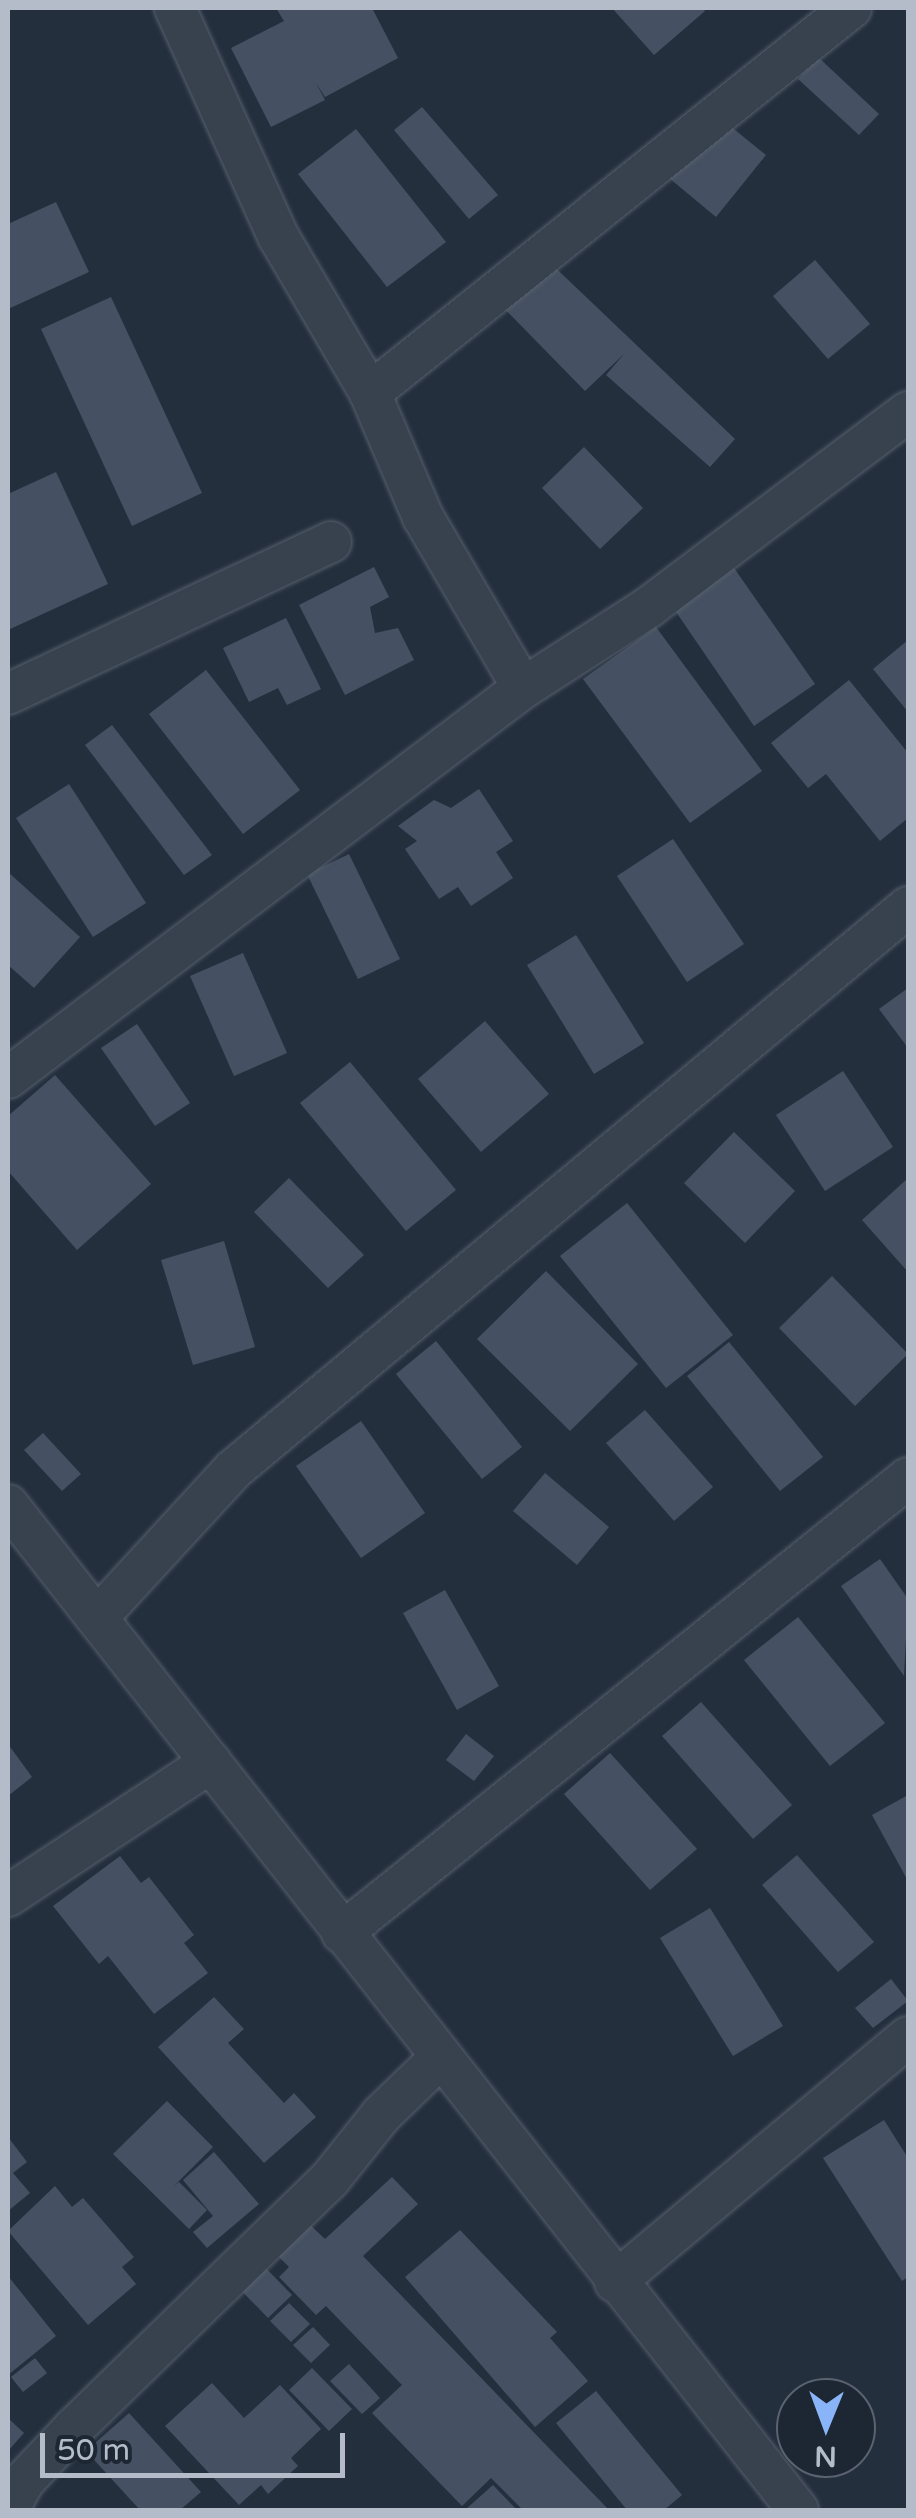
<!DOCTYPE html>
<style>
body{margin:0}
#map{position:relative;width:916px;height:2518px;overflow:hidden;background:#242f3e;font-family:"Varela Round",sans-serif}
div>[style]{position:absolute}
[style*='--x']{left:calc(var(--x)*1px);top:calc(var(--y)*1px);width:calc(var(--w)*1px);rotate:calc(var(--a)*1deg)}
.building>*{inset:0;background:#455162}
.roads{filter:drop-shadow(0 0 2px #565f6c) drop-shadow(0 0 2px #565f6c)}
.minor>*{height:40px;margin:-20px;padding:0 20px;transform-origin:20px;border-radius:20px;background:#38414e}
span{translate:-50% -50%;white-space:nowrap;text-align:center;line-height:1.15;-webkit-text-stroke:8px #1d2633;paint-order:stroke}
.frame{position:absolute;inset:0;border:10px solid #b4bcc9;pointer-events:none}
.north{position:absolute;left:776px;top:2378px;width:100px;height:100px;box-sizing:border-box;background:#1d2633;border:2px solid #59626f;border-radius:50%;rotate:181deg;font-size:28px;font-weight:700;line-height:40px;text-align:center;color:#b4bcc9}
.north::after{content:'';display:block;margin:auto;width:35px;height:45px;background:#8ab4f8;clip-path:polygon(50% 0,100% 100%,50% 72%,0 100%)}
.scale{position:absolute;left:40px;top:2433px;width:305px;height:45px;box-sizing:border-box;border:5px solid #b4bcc9;border-top:0;padding-left:12px;font-size:30px;line-height:35px;white-space:nowrap;color:#b4bcc9;-webkit-text-stroke:8px #1d2633;paint-order:stroke}
</style>
<div id="map">
<div class="building">
<div style="clip-path:polygon(276px 8px,372px 8px,398px 58px,325px 97px,316px 83px,325px 100px,271px 127px,231px 48px,284px 21px)"></div>
<div style="clip-path:polygon(612px 8px,702px 8px,705px 11px,654px 55px)"></div>
<div style="clip-path:polygon(818px 57px,879px 114px,859px 135px,798px 79px)"></div>
<div style="clip-path:polygon(422px 107px,498px 195px,469px 219px,394px 130px)"></div>
<div style="clip-path:polygon(713px 112px,766px 155px,716px 217px,663px 173px)"></div>
<div style="clip-path:polygon(356px 129px,446px 242px,387px 287px,298px 174px)"></div>
<div style="clip-path:polygon(56px 202px,89px 272px,8px 309px,8px 224px)"></div>
<div style="clip-path:polygon(542px 255px,735px 439px,710px 467px,606px 375px,624px 354px,585px 391px,496px 300px)"></div>
<div style="clip-path:polygon(815px 260px,870px 324px,828px 359px,773px 296px)"></div>
<div style="clip-path:polygon(111px 297px,202px 493px,132px 526px,41px 329px)"></div>
<div style="clip-path:polygon(584px 447px,643px 508px,600px 549px,542px 488px)"></div>
<div style="clip-path:polygon(56px 472px,108px 584px,8px 630px,8px 494px)"></div>
<div style="clip-path:polygon(732px 565px,815px 684px,754px 726px,672px 606px)"></div>
<div style="clip-path:polygon(374px 567px,389px 597px,370px 607px,375px 633px,398px 628px,414px 660px,345px 695px,299px 605px)"></div>
<div style="clip-path:polygon(286px 618px,321px 689px,287px 705px,278px 688px,249px 702px,223px 648px)"></div>
<div style="clip-path:polygon(656px 627px,762px 771px,690px 823px,583px 679px)"></div>
<div style="clip-path:polygon(908px 640px,908px 712px,873px 669px)"></div>
<div style="clip-path:polygon(206px 670px,300px 790px,243px 834px,149px 714px)"></div>
<div style="clip-path:polygon(849px 680px,908px 753px,908px 818px,880px 841px,826px 774px,808px 788px,771px 743px)"></div>
<div style="clip-path:polygon(112px 725px,212px 855px,184px 875px,85px 745px)"></div>
<div style="clip-path:polygon(69px 784px,146px 903px,93px 937px,16px 818px)"></div>
<div style="clip-path:polygon(479px 789px,513px 841px,496px 852px,513px 878px,471px 906px,458px 887px,439px 899px,405px 849px,417px 841px,398px 826px,434px 800px,451px 808px)"></div>
<div style="clip-path:polygon(673px 839px,744px 944px,687px 982px,617px 876px)"></div>
<div style="clip-path:polygon(349px 854px,400px 959px,358px 979px,307px 874px)"></div>
<div style="clip-path:polygon(8px 872px,80px 937px,34px 988px,8px 965px)"></div>
<div style="clip-path:polygon(576px 935px,644px 1043px,594px 1074px,527px 965px)"></div>
<div style="clip-path:polygon(243px 953px,287px 1053px,234px 1076px,190px 976px)"></div>
<div style="clip-path:polygon(908px 988px,908px 1048px,879px 1009px)"></div>
<div style="clip-path:polygon(485px 1021px,549px 1094px,481px 1152px,418px 1079px)"></div>
<div style="clip-path:polygon(137px 1024px,190px 1103px,155px 1126px,101px 1048px)"></div>
<div style="clip-path:polygon(350px 1062px,456px 1190px,406px 1231px,300px 1103px)"></div>
<div style="clip-path:polygon(843px 1071px,893px 1147px,825px 1191px,776px 1115px)"></div>
<div style="clip-path:polygon(55px 1075px,151px 1184px,77px 1250px,8px 1171px,8px 1116px)"></div>
<div style="clip-path:polygon(734px 1132px,795px 1191px,745px 1243px,684px 1183px)"></div>
<div style="clip-path:polygon(289px 1178px,364px 1255px,328px 1288px,254px 1212px)"></div>
<div style="clip-path:polygon(908px 1178px,908px 1272px,862px 1220px)"></div>
<div style="clip-path:polygon(627px 1203px,733px 1335px,666px 1388px,560px 1256px)"></div>
<div style="clip-path:polygon(224px 1241px,255px 1347px,193px 1365px,161px 1260px)"></div>
<div style="clip-path:polygon(546px 1271px,638px 1364px,570px 1431px,477px 1339px)"></div>
<div style="clip-path:polygon(832px 1276px,908px 1354px,855px 1406px,779px 1328px)"></div>
<div style="clip-path:polygon(436px 1341px,522px 1447px,482px 1479px,396px 1374px)"></div>
<div style="clip-path:polygon(729px 1342px,823px 1457px,780px 1491px,687px 1376px)"></div>
<div style="clip-path:polygon(645px 1410px,713px 1487px,674px 1521px,606px 1443px)"></div>
<div style="clip-path:polygon(361px 1421px,425px 1513px,361px 1558px,296px 1466px)"></div>
<div style="clip-path:polygon(43px 1433px,81px 1474px,62px 1491px,24px 1450px)"></div>
<div style="clip-path:polygon(545px 1473px,609px 1527px,577px 1565px,513px 1511px)"></div>
<div style="clip-path:polygon(880px 1559px,908px 1599px,904px 1676px,841px 1586px)"></div>
<div style="clip-path:polygon(445px 1590px,499px 1686px,457px 1710px,403px 1613px)"></div>
<div style="clip-path:polygon(798px 1617px,885px 1723px,830px 1766px,744px 1660px)"></div>
<div style="clip-path:polygon(701px 1702px,792px 1805px,753px 1839px,662px 1736px)"></div>
<div style="clip-path:polygon(466px 1734px,494px 1756px,474px 1781px,446px 1760px)"></div>
<div style="clip-path:polygon(8px 1744px,32px 1777px,8px 1796px)"></div>
<div style="clip-path:polygon(610px 1753px,697px 1849px,650px 1890px,564px 1794px)"></div>
<div style="clip-path:polygon(908px 1795px,908px 1881px,872px 1815px)"></div>
<div style="clip-path:polygon(797px 1855px,874px 1942px,838px 1972px,762px 1885px)"></div>
<div style="clip-path:polygon(120px 1856px,141px 1883px,149px 1877px,194px 1935px,184px 1943px,208px 1973px,154px 2014px,108px 1956px,99px 1964px,53px 1906px)"></div>
<div style="clip-path:polygon(710px 1908px,783px 2026px,733px 2056px,660px 1938px)"></div>
<div style="clip-path:polygon(891px 1979px,908px 2001px,873px 2028px,855px 2008px)"></div>
<div style="clip-path:polygon(214px 1997px,244px 2029px,228px 2043px,284px 2103px,294px 2093px,316px 2117px,264px 2163px,158px 2047px)"></div>
<div style="clip-path:polygon(167px 2101px,213px 2147px,174px 2186px,179px 2182px,207px 2210px,189px 2229px,113px 2154px)"></div>
<div style="clip-path:polygon(884px 2120px,908px 2158px,908px 2277px,902px 2281px,823px 2158px)"></div>
<div style="clip-path:polygon(8px 2137px,27px 2162px,13px 2173px,30px 2193px,8px 2211px)"></div>
<div style="clip-path:polygon(214px 2152px,259px 2204px,207px 2248px,193px 2232px,213px 2216px,183px 2180px)"></div>
<div style="clip-path:polygon(392px 2177px,418px 2204px,363px 2256px,609px 2510px,523px 2510px,491px 2478px,462px 2506px,372px 2413px,402px 2385px,326px 2306px,316px 2315px,279px 2277px,289px 2267px,273px 2251px,305px 2220px,325px 2239px)"></div>
<div style="clip-path:polygon(55px 2186px,72px 2207px,83px 2198px,134px 2257px,122px 2267px,136px 2284px,88px 2325px,8px 2231px)"></div>
<div style="clip-path:polygon(460px 2230px,557px 2332px,550px 2338px,588px 2381px,535px 2427px,405px 2277px)"></div>
<div style="clip-path:polygon(256px 2258px,292px 2295px,268px 2318px,232px 2281px)"></div>
<div style="clip-path:polygon(8px 2276px,56px 2336px,8px 2375px)"></div>
<div style="clip-path:polygon(289px 2303px,310px 2324px,291px 2342px,270px 2321px)"></div>
<div style="clip-path:polygon(313px 2327px,330px 2345px,311px 2363px,293px 2345px)"></div>
<div style="clip-path:polygon(35px 2358px,47px 2373px,23px 2392px,11px 2377px)"></div>
<div style="clip-path:polygon(349px 2364px,380px 2398px,362px 2414px,330px 2381px)"></div>
<div style="clip-path:polygon(312px 2368px,352px 2409px,329px 2431px,289px 2390px)"></div>
<div style="clip-path:polygon(212px 2383px,244px 2418px,280px 2385px,321px 2429px,291px 2458px,298px 2466px,268px 2494px,261px 2485px,239px 2505px,165px 2426px)"></div>
<div style="clip-path:polygon(596px 2391px,682px 2495px,664px 2510px,627px 2510px,556px 2423px)"></div>
<div style="clip-path:polygon(129px 2413px,201px 2492px,180px 2510px,140px 2510px,86px 2451px)"></div>
<div style="clip-path:polygon(8px 2418px,24px 2433px,8px 2451px)"></div>
<div style="clip-path:polygon(493px 2485px,517px 2510px,465px 2510px)"></div>
</div>
<div class="roads">
<div class="minor">
<div style="--x:175;--y:8;--w:250;--a:65.7"></div>
<div style="--x:278;--y:236;--w:182;--a:59.6"></div>
<div style="--x:370;--y:393;--w:135;--a:66.9"></div>
<div style="--x:423;--y:517;--w:198;--a:59.7"></div>
<div style="--x:370;--y:393;--w:616;--a:-38.67"></div>
<div style="--x:8;--y:694;--w:357;--a:-25.2"></div>
<div style="--x:8;--y:1078;--w:646;--a:-37.14"></div>
<div style="--x:523;--y:688;--w:150;--a:-32.7"></div>
<div style="--x:649;--y:607;--w:324;--a:-37"></div>
<div style="--x:8;--y:1505;--w:1278;--a:51.83"></div>
<div style="--x:97;--y:1618;--w:201;--a:-47.4"></div>
<div style="--x:233;--y:1470;--w:879;--a:-39.83"></div>
<div style="--x:8;--y:1896;--w:243;--a:-33.4"></div>
<div style="--x:342;--y:1933;--w:726;--a:-38.8"></div>
<div style="--x:615;--y:2282;--w:382;--a:-39.9"></div>
<div style="--x:8;--y:2510;--w:33;--a:-61"></div>
<div style="--x:24;--y:2481;--w:73;--a:-46.7"></div>
<div style="--x:74;--y:2428;--w:357;--a:-44.2"></div>
<div style="--x:330;--y:2179;--w:82;--a:-51.4"></div>
<div style="--x:381;--y:2115;--w:79;--a:-44"></div>
</div>
</div>
<div class="frame"></div>
<div class="north">N</div>
<div class="scale">50 m</div>
</div>
